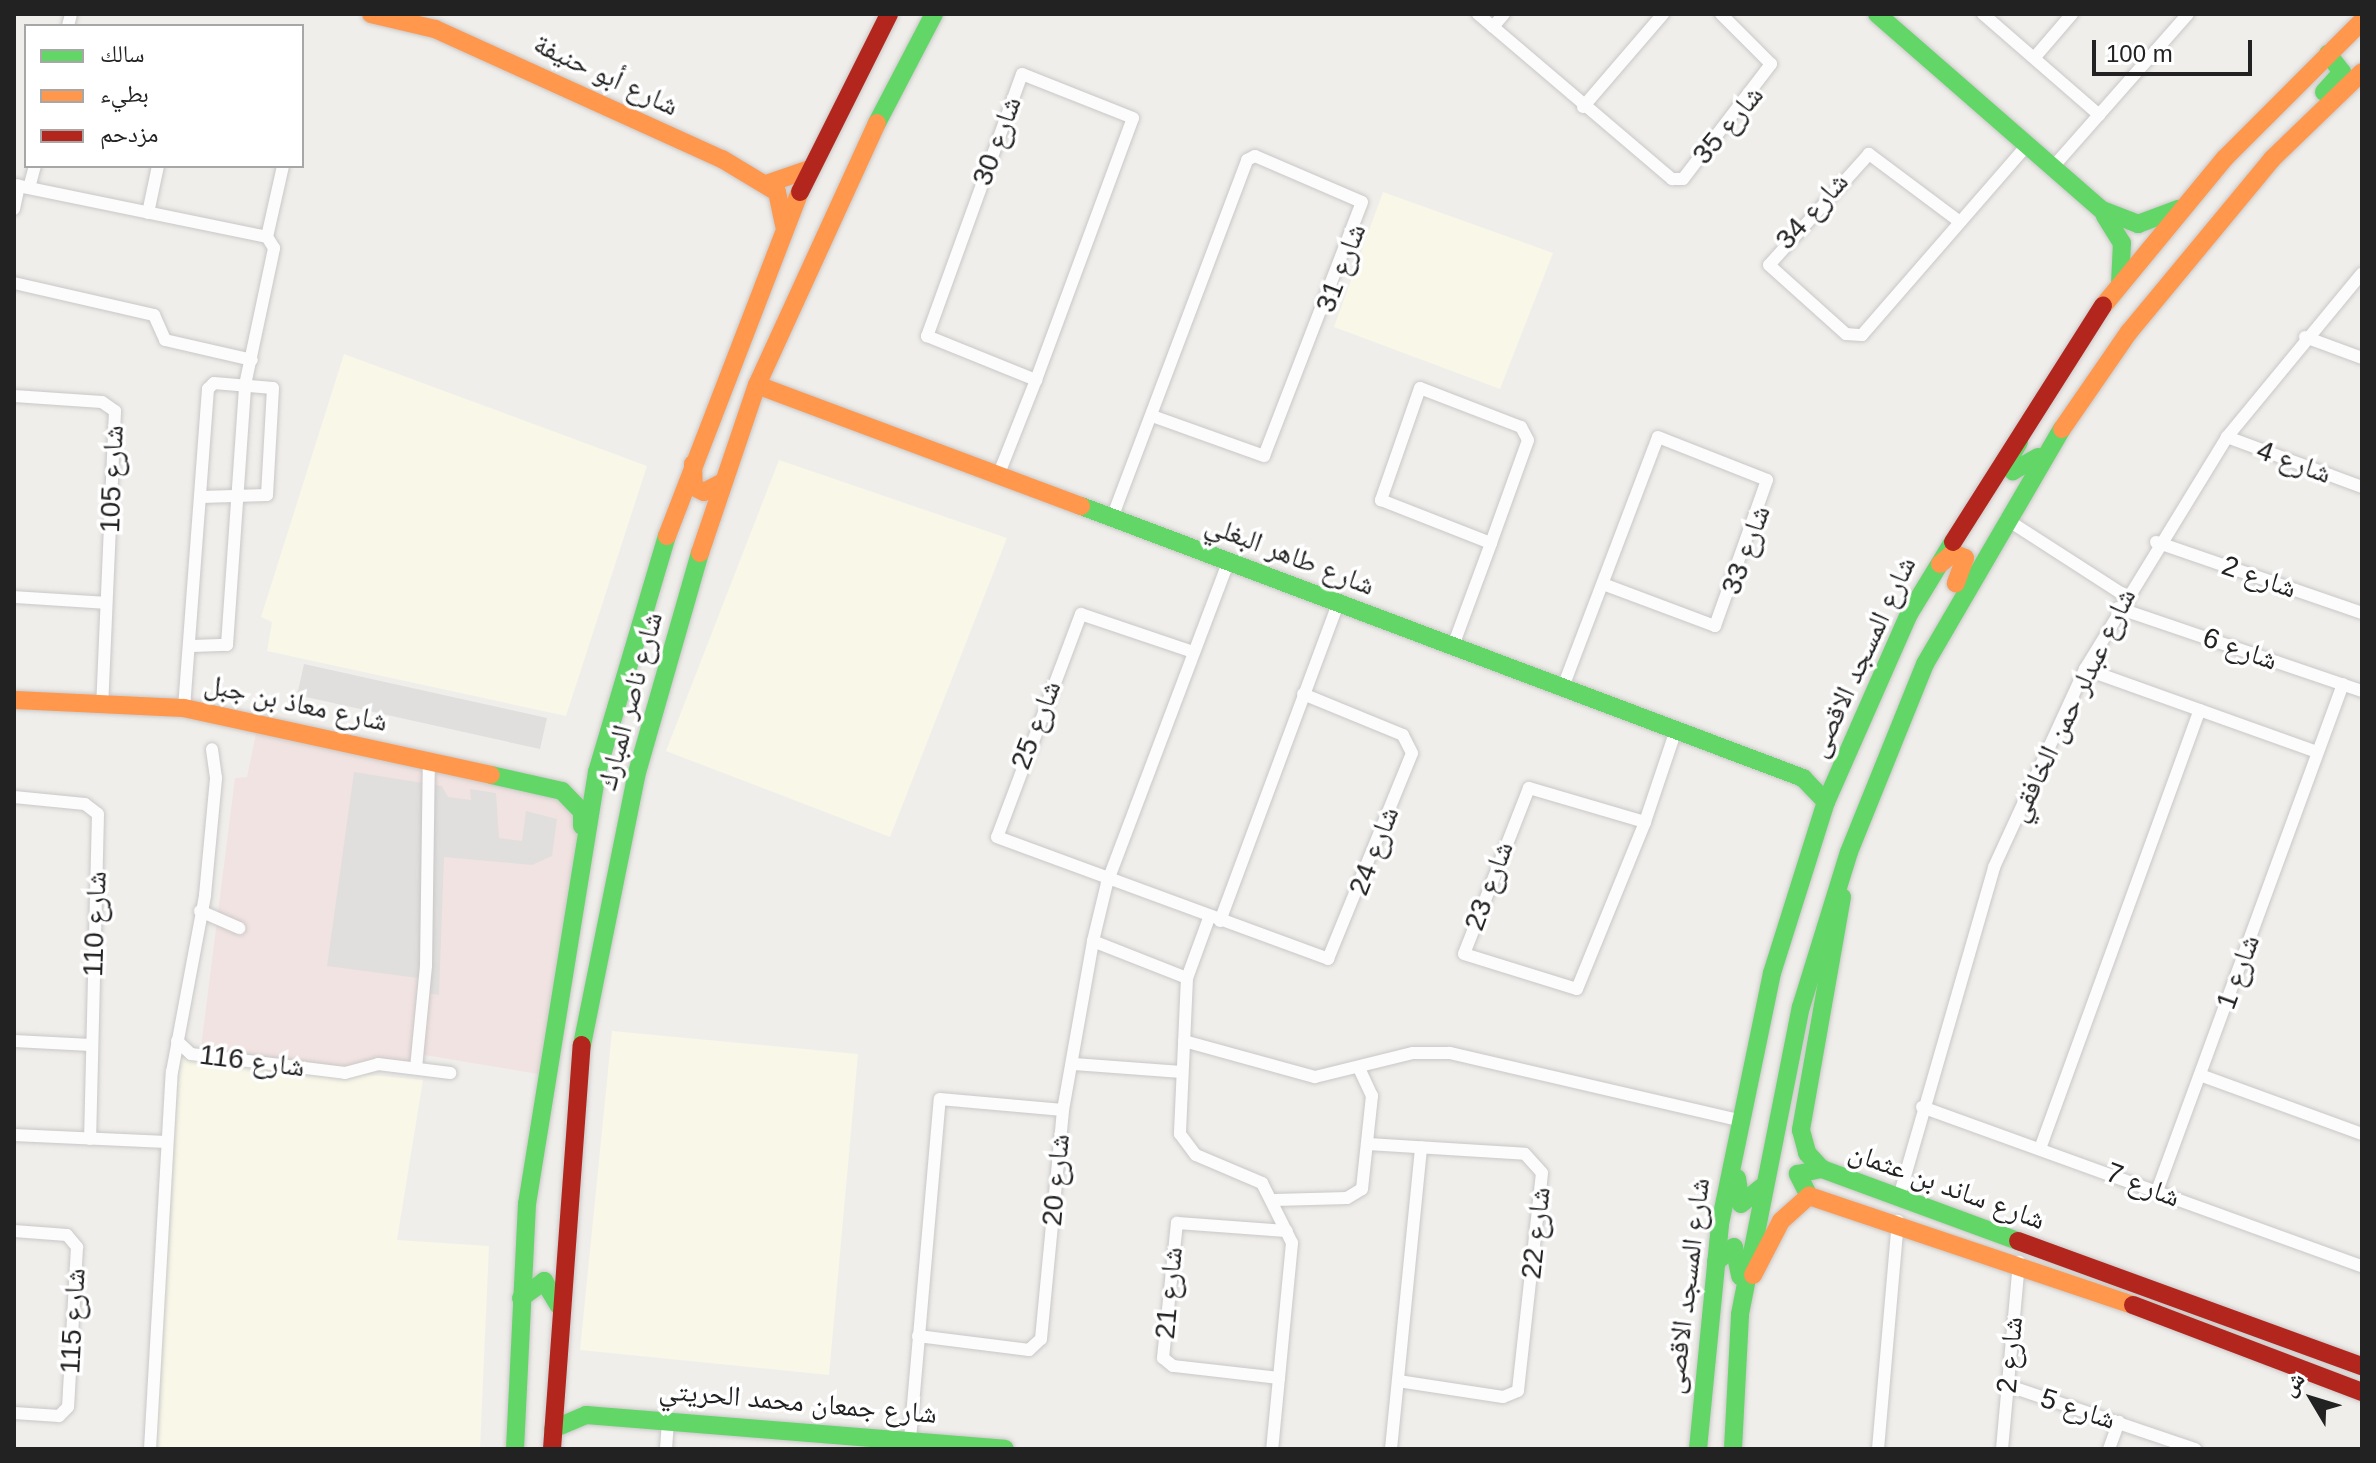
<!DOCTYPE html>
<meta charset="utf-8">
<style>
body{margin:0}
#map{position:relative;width:2376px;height:1463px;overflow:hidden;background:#f0eeeb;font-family:Helvetica,"Noto Naskh Arabic",sans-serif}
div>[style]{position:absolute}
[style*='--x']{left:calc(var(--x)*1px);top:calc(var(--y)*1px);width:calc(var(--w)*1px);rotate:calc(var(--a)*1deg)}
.commercial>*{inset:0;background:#f1e3e1}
.education>*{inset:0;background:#f8f7e8}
.parking>*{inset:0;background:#e0dfde}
.roads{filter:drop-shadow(0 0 2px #c9c8c7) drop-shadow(0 0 2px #c9c8c7)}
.street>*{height:12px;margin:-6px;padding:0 6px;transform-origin:6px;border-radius:6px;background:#fdfcfc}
.fast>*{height:18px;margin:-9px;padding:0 9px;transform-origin:9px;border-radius:9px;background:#63d668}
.slow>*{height:18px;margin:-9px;padding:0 9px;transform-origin:9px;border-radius:9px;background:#ff974d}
.jam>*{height:18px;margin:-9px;padding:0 9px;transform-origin:9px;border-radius:9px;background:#b3261e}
span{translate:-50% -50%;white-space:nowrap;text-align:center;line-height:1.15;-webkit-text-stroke:7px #fff;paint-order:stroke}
.street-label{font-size:28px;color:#222}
.frame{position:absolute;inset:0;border:16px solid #222;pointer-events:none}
.legend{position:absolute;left:24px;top:24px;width:280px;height:144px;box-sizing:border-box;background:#fff;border:2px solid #a7a7a7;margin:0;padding:10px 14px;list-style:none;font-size:24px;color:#222}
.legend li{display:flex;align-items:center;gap:16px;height:40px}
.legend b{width:40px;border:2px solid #a7a7a7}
.north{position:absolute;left:2272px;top:1359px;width:80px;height:80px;-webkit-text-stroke:6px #fff;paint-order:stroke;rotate:308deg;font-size:22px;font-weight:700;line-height:32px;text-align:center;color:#222}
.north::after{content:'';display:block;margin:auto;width:28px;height:36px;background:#222;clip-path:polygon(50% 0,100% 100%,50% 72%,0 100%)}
.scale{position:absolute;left:2092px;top:40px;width:160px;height:36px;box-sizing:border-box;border:4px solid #222;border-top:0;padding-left:10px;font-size:24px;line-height:28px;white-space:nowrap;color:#222;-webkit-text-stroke:6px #fff;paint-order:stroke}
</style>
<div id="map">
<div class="commercial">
<div style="clip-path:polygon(258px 724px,562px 791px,582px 820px,544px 1075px,418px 1054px,416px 1068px,361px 1071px,200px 1055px,235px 778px,247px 777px)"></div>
</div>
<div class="education">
<div style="clip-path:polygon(1383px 192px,1553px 253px,1500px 389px,1334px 327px)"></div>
<div style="clip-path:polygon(344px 354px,647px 466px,566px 716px,267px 651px,272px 622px,261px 617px)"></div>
<div style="clip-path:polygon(779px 460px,1007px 538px,890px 837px,666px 751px)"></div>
<div style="clip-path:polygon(612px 1031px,858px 1054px,829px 1375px,580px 1350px)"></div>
<div style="clip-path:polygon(180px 1057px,423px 1080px,397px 1240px,489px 1246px,480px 1449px,152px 1449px)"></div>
</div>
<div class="parking">
<div style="clip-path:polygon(304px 664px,547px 718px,540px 749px,297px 695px)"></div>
<div style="clip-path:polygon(354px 772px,442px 786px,448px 797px,471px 800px,470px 789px,496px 793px,499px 838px,522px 841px,526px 811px,557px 819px,552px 856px,532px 865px,444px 857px,439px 995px,425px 993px,425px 979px,327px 966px)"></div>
</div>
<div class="roads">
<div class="street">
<div style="--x:1478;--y:14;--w:255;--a:40.4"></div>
<div style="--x:1672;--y:179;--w:11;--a:0"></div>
<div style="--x:1683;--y:179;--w:145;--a:-52.6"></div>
<div style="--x:1771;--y:64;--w:71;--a:-135"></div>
<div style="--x:1983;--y:14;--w:154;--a:41"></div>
<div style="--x:68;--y:26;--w:12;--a:-76"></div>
<div style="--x:1493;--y:27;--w:17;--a:-50"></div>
<div style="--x:2035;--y:57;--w:57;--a:-49.3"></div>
<div style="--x:1583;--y:107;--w:123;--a:-49.3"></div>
<div style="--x:2053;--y:167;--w:204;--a:-48.6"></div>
<div style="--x:14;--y:185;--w:258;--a:11.6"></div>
<div style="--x:29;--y:188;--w:23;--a:-75"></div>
<div style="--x:14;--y:209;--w:24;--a:-78"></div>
<div style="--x:148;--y:213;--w:48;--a:-78"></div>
<div style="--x:1960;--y:222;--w:114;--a:-143.2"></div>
<div style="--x:1869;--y:154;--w:149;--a:132"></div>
<div style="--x:1769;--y:265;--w:103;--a:41.9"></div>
<div style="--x:1846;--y:334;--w:16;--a:4"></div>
<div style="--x:1862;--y:335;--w:252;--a:-49"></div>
<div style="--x:267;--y:237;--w:73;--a:-77.3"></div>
<div style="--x:14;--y:283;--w:144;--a:12.9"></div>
<div style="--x:154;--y:315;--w:27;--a:66"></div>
<div style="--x:165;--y:340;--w:89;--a:12.9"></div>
<div style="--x:2305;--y:337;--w:61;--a:20.2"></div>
<div style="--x:14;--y:396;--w:88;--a:3.9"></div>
<div style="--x:102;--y:402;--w:16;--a:35"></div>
<div style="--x:115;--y:411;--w:293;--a:92.5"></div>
<div style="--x:2227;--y:437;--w:144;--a:20.3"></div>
<div style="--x:998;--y:476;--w:103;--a:-68.4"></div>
<div style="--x:1036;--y:380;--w:279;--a:-69.7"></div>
<div style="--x:1133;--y:118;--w:119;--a:-158.4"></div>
<div style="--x:1022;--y:74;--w:279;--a:109.9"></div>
<div style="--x:927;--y:336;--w:118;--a:22"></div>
<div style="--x:1112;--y:518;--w:383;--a:-69.3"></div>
<div style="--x:1247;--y:160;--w:9;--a:-27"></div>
<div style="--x:1255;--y:156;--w:116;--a:23.3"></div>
<div style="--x:1362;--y:202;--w:272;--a:111.1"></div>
<div style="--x:1264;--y:456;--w:119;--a:-160.3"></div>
<div style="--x:2006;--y:519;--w:140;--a:32.8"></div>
<div style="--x:2156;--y:542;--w:218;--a:19"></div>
<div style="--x:14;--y:597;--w:92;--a:3.7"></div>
<div style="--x:2118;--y:608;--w:258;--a:18.8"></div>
<div style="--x:192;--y:646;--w:35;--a:-2"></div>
<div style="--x:227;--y:645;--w:261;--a:-86"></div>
<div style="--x:245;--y:385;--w:140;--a:-78"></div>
<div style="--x:274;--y:248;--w:13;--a:-122"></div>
<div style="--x:1453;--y:646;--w:110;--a:-69.7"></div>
<div style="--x:1491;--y:543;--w:109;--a:-70.2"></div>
<div style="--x:1528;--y:440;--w:15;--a:-118"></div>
<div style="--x:1521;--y:427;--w:108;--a:-158.9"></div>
<div style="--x:1420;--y:388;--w:119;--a:109.2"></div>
<div style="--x:1381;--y:500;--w:118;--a:21.4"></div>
<div style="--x:1193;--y:652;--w:118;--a:-161.3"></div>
<div style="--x:1081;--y:614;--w:238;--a:110.6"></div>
<div style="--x:997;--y:837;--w:353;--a:20.2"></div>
<div style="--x:1328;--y:959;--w:222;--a:-67.8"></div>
<div style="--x:1412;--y:753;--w:20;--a:-117"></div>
<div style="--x:1403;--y:735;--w:108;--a:-157.7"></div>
<div style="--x:2085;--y:669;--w:246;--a:19.7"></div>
<div style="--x:1563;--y:687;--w:267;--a:-69.2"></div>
<div style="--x:1658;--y:437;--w:117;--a:21.5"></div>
<div style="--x:1767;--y:480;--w:155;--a:109.6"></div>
<div style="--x:1715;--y:626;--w:120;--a:-159.4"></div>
<div style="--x:184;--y:708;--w:320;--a:-85.7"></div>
<div style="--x:208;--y:389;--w:8;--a:-45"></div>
<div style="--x:214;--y:383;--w:59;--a:4.8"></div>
<div style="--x:273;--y:388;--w:107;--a:93.2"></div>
<div style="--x:267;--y:495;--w:66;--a:178.3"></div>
<div style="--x:14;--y:797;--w:71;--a:5.6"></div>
<div style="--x:85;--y:804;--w:16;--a:38"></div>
<div style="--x:98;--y:814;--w:325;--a:91.4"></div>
<div style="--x:1645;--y:822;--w:121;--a:-163.7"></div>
<div style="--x:1529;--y:788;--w:178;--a:111.4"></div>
<div style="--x:1464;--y:954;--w:118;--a:17.2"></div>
<div style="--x:1577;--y:989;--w:180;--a:-67.8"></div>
<div style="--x:1645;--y:822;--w:97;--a:-71.4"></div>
<div style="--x:200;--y:911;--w:43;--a:23.6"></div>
<div style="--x:1209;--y:918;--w:64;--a:110.1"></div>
<div style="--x:1187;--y:978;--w:156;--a:92.6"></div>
<div style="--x:1180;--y:1134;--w:26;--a:53"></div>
<div style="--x:1196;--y:1155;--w:72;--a:23"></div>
<div style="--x:1262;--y:1183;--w:67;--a:63.4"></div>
<div style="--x:1292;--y:1243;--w:207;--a:95.5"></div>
<div style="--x:1220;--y:921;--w:339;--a:-69.6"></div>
<div style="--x:1093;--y:941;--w:101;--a:21.5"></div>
<div style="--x:14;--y:1041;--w:77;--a:3"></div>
<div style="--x:177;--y:1041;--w:19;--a:43"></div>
<div style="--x:191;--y:1054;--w:155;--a:7"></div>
<div style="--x:345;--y:1073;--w:34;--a:-15"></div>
<div style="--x:378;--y:1064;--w:73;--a:7.1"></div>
<div style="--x:1184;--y:1041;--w:136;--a:15.4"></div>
<div style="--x:1315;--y:1077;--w:101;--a:-13.8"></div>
<div style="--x:1413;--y:1053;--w:37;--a:0"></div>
<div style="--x:1450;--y:1053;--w:296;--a:13.1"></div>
<div style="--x:1074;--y:1064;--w:108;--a:4.2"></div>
<div style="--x:416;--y:1068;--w:102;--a:-84.4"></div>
<div style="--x:426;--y:966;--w:206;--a:-89.2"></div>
<div style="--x:2200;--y:1075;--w:172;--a:20"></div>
<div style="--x:1922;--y:1107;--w:468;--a:19.9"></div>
<div style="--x:14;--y:1135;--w:152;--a:2.6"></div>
<div style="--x:1368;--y:1144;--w:157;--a:3.6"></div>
<div style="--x:1525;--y:1154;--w:25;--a:48"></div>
<div style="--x:1542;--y:1173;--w:219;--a:96.3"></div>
<div style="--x:1518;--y:1391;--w:16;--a:158"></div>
<div style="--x:1503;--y:1397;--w:106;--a:-171.3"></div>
<div style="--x:2041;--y:1146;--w:464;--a:-70"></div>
<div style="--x:2157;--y:1191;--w:540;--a:-69.85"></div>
<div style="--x:1899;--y:1197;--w:343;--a:-73.9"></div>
<div style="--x:1994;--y:867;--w:218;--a:-65.3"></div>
<div style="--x:2085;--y:669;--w:272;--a:-58.5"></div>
<div style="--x:2227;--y:437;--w:212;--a:-50.5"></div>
<div style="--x:1275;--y:1200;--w:72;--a:-1.6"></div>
<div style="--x:1347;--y:1198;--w:17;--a:-31"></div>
<div style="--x:1362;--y:1189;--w:94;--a:-83.9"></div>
<div style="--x:1372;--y:1096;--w:31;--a:-115"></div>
<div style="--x:14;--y:1231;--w:53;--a:4.3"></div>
<div style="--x:67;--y:1235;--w:16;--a:50"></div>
<div style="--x:77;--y:1247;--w:160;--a:93.2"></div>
<div style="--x:68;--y:1407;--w:13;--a:135"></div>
<div style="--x:59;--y:1416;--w:45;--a:-176.2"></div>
<div style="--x:918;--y:1336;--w:112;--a:7.2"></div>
<div style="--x:1029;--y:1350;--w:16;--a:-43"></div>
<div style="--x:1041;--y:1339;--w:230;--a:-84.5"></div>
<div style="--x:1063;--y:1110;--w:172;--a:-79.9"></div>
<div style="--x:1093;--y:941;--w:60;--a:-76.4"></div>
<div style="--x:1107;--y:883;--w:343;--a:-69.3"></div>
<div style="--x:1279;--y:1378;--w:107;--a:-173.5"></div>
<div style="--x:1173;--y:1366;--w:13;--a:-141"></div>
<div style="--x:1163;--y:1358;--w:136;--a:-84.1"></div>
<div style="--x:1177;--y:1223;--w:110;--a:4.2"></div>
<div style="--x:2006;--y:1385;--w:200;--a:18.7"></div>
<div style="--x:910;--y:1439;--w:341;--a:-85"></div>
<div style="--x:940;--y:1099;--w:123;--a:5.1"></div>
<div style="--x:150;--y:1449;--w:378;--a:-86.7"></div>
<div style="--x:172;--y:1072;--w:180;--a:-79.4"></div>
<div style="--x:205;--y:895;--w:118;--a:-84.6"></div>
<div style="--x:216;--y:778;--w:29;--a:-98"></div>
<div style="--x:666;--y:1449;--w:30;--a:-86"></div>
<div style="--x:1391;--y:1449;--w:303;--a:-84.3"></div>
<div style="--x:1878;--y:1449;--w:229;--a:-85"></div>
<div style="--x:2002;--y:1449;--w:188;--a:-84.8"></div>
<div style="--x:2109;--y:1449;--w:29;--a:-70"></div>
</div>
<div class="fast">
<div style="--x:1877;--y:14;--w:298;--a:41.1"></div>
<div style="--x:2102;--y:210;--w:39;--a:21"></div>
<div style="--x:2138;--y:224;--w:43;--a:-20.6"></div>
<div style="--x:2324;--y:92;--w:27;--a:-48"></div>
<div style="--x:2342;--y:72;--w:23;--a:-128"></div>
<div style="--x:877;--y:123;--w:123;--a:-62.4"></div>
<div style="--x:2105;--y:216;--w:32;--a:58"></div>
<div style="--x:2122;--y:243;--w:41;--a:92.8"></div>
<div style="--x:2019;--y:442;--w:20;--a:120"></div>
<div style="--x:2009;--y:459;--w:13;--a:72"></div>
<div style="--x:2013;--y:471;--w:29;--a:-29"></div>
<div style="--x:1081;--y:506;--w:772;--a:20.64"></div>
<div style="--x:1803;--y:778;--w:33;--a:46"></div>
<div style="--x:491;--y:775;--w:73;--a:12.7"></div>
<div style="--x:562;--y:791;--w:29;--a:46"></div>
<div style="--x:582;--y:812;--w:14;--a:90"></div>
<div style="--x:1842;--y:897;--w:237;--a:100"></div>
<div style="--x:1801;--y:1130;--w:24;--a:75"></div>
<div style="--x:1807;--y:1153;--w:22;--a:47"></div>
<div style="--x:1822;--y:1169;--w:209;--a:20.2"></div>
<div style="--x:582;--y:1045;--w:274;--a:-78.6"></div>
<div style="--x:636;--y:776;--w:232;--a:-74"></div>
<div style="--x:1737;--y:1178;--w:26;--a:81"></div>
<div style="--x:1741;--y:1204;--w:27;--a:-39"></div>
<div style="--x:1809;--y:1196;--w:25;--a:-117"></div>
<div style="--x:1798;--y:1174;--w:25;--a:-12"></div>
<div style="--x:1716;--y:1262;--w:23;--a:-40"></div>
<div style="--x:1734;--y:1247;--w:30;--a:78"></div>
<div style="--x:521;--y:1298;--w:29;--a:-36"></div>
<div style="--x:544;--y:1281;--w:29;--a:59"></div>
<div style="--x:553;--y:1429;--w:36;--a:-23"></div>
<div style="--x:586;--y:1415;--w:420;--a:4.6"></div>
<div style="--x:515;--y:1449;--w:245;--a:-87.2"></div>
<div style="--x:527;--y:1204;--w:438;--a:-80.8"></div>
<div style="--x:597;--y:772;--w:246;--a:-73.5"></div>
<div style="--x:1698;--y:1449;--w:226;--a:-84.4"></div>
<div style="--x:1720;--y:1224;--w:256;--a:-78.3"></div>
<div style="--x:1772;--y:973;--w:179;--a:-72.5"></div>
<div style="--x:1826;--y:802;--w:206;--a:-66.2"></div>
<div style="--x:1909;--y:614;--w:84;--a:-58.6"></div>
<div style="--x:1733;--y:1449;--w:135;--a:-87"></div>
<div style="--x:1740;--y:1314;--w:313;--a:-78.8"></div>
<div style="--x:1801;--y:1007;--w:162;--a:-72.8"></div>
<div style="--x:1849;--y:852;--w:203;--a:-68"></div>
<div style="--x:1925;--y:664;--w:272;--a:-59.8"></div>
</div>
<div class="slow">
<div style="--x:371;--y:14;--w:66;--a:13.2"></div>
<div style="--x:435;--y:29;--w:315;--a:24.4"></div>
<div style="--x:722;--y:159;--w:64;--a:31"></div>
<div style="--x:777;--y:192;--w:35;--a:78"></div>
<div style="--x:769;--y:183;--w:43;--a:-18.9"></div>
<div style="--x:2103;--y:306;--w:192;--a:-50.5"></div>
<div style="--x:2225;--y:158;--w:194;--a:-45"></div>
<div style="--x:757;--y:385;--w:346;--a:20.5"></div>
<div style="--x:2062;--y:429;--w:118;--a:-55.4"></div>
<div style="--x:2129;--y:332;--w:224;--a:-50.4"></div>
<div style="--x:2272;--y:159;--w:125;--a:-44"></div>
<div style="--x:693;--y:464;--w:23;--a:88"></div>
<div style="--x:694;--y:487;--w:11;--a:27"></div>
<div style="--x:704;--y:492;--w:19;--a:-28"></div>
<div style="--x:667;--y:536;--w:369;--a:-68.9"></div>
<div style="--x:700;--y:553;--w:177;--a:-71.3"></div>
<div style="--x:757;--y:385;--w:288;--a:-65.4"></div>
<div style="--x:1940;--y:564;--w:17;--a:-40"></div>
<div style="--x:1953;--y:553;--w:13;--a:23"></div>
<div style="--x:1965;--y:558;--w:27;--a:110"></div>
<div style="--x:14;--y:700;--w:170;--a:2.7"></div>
<div style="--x:184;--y:708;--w:314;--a:12.3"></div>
<div style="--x:1753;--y:1275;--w:61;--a:-62.6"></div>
<div style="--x:1781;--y:1221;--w:38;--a:-42"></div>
<div style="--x:1809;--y:1196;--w:342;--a:18.6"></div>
</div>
<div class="jam">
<div style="--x:800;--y:192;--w:199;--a:-63.4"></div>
<div style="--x:1953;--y:542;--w:280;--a:-57.6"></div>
<div style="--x:2018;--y:1241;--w:366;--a:20"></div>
<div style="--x:2133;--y:1305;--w:245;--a:20.8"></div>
<div style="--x:552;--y:1449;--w:405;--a:-85.8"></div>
</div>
</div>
<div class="street-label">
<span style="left:606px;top:75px;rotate:25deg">شارع أبو حنيفة</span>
<span style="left:1728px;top:125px;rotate:-50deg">شارع 35</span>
<span style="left:997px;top:141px;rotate:-70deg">شارع 30</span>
<span style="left:1812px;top:211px;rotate:-48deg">شارع 34</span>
<span style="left:1341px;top:268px;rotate:-69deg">شارع 31</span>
<span style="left:2294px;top:462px;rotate:20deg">شارع 4</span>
<span style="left:112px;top:479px;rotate:-88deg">شارع 105</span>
<span style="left:1746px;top:550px;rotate:-70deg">شارع 33</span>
<span style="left:1290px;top:555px;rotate:21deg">شارع طاهر البغلي</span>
<span style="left:2259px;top:577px;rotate:19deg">شارع 2</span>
<span style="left:2240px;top:649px;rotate:19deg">شارع 6</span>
<span style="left:1862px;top:657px;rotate:-65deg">شارع المسجد الاقصى</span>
<span style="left:630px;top:701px;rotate:-75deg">شارع ناصر المبارك</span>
<span style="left:296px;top:703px;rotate:12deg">شارع معاذ بن جبل</span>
<span style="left:2072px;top:705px;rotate:-64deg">شارع عبدلر حمن الخافقي</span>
<span style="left:1036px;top:725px;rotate:-69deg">شارع 25</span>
<span style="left:1374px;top:851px;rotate:-69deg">شارع 24</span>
<span style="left:1489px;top:886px;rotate:-70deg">شارع 23</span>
<span style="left:95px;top:924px;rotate:-88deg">شارع 110</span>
<span style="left:2238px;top:972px;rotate:-70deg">شارع 1</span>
<span style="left:252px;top:1061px;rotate:7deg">شارع 116</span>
<span style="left:1056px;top:1180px;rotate:-85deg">شارع 20</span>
<span style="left:2143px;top:1185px;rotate:21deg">شارع 7</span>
<span style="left:1947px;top:1186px;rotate:20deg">شارع ساند بن عثمان</span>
<span style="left:1536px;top:1233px;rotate:-84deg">شارع 22</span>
<span style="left:1687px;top:1286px;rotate:-83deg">شارع المسجد الاقصى</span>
<span style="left:1169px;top:1293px;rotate:-85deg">شارع 21</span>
<span style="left:73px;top:1321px;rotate:-87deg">شارع 115</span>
<span style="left:2010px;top:1355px;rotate:-85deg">شارع 2</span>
<span style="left:798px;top:1402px;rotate:5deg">شارع جمعان محمد الحريتي</span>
<span style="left:2078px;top:1409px;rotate:18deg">شارع 5</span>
</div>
<div class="frame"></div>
<ul class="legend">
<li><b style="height:10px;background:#63d668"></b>سالك</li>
<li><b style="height:10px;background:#ff974d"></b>بطيء</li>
<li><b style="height:10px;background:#b3261e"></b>مزدحم</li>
</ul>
<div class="north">ش</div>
<div class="scale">100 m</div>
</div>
